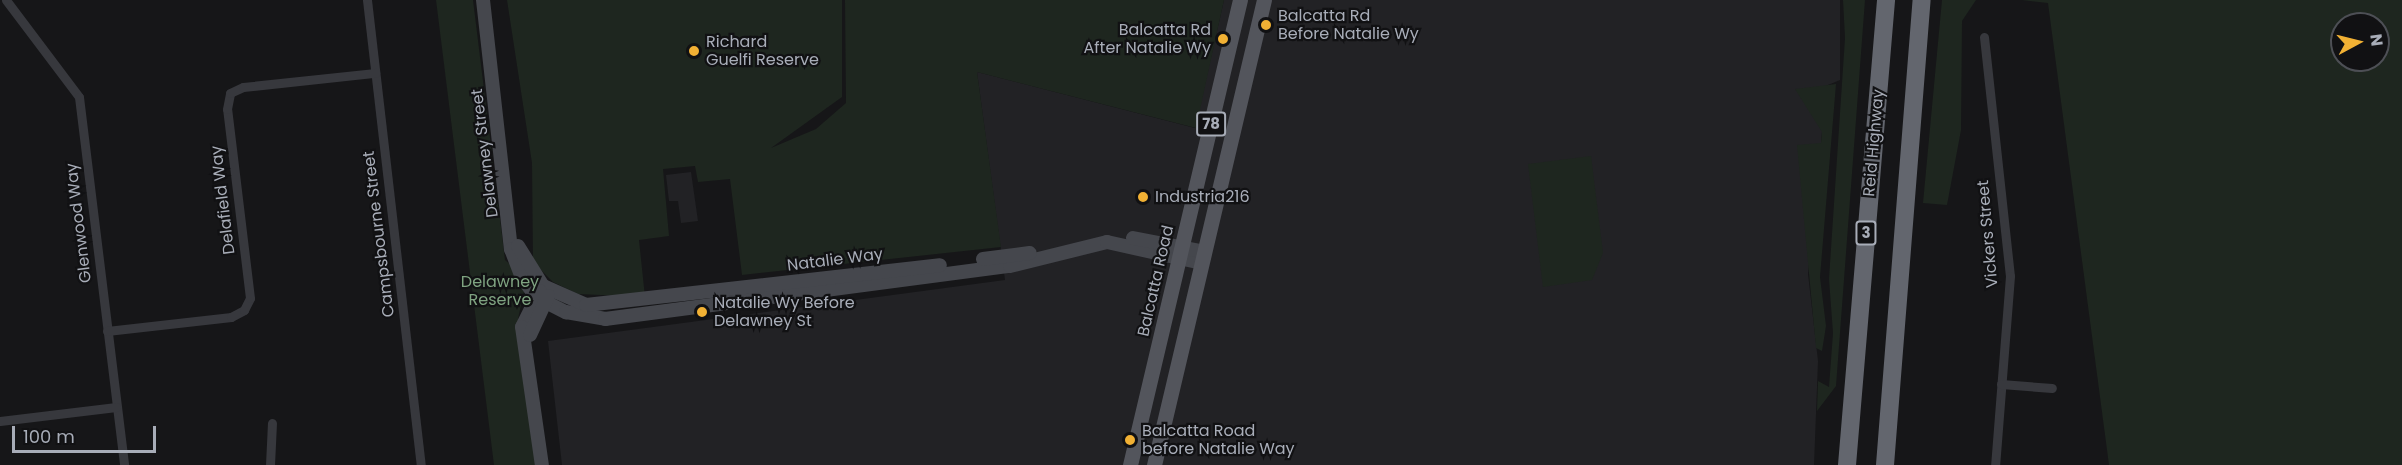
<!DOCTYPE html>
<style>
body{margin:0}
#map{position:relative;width:2402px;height:465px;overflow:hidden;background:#161618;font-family:Poppins,sans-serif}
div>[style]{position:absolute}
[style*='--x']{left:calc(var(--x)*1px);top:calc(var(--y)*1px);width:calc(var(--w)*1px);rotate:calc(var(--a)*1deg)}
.built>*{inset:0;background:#222225}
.green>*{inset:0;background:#1e261f}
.street>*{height:9px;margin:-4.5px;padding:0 4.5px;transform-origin:4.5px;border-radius:4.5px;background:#37383d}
.secondary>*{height:14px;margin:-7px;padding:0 7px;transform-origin:7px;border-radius:7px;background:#45474d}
.primary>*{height:15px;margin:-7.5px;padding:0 7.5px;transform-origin:7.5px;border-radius:7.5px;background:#53555c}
.highway>*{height:18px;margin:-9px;padding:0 9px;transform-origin:9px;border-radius:9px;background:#63666e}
.dots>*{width:16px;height:16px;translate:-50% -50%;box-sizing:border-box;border:3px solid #111113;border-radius:50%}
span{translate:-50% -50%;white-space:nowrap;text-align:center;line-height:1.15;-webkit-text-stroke:4.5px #111113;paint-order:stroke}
.shield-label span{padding:2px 4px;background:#111113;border:2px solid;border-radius:4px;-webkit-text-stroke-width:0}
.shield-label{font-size:15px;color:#a8adb8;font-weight:700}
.poi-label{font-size:16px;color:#a8adb8}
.left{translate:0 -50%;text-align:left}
.right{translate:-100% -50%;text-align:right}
.street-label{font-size:16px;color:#a8adb8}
.park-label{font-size:16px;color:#7fa381}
.north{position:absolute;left:2330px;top:12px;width:60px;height:60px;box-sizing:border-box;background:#111113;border:2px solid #4d4f55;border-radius:50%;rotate:83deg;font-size:16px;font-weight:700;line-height:24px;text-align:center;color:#a8adb8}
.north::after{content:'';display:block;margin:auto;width:21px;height:27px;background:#f2b134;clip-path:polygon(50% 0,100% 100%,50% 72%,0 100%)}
.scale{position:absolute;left:12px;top:426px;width:144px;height:27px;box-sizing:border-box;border:3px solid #a8adb8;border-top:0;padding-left:8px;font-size:18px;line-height:21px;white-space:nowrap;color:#a8adb8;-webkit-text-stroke:4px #111113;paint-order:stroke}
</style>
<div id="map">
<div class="built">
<div style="clip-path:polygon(1224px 0,1840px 0,1840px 80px,1823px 87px,1822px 132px,1808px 274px,1818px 361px,1814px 465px,562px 465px,548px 341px,1005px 280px,977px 72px,1195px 128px)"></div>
<div style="clip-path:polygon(691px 172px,698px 221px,681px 223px,678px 201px,669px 201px,666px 175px)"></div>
</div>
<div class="green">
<div style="clip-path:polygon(436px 0,473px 0,505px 260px,517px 270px,525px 287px,518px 319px,536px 465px,494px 465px)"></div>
<div style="clip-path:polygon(507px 0,842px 0,842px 97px,771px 148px,816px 129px,846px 103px,845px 0,1224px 0,1196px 128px,977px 72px,1001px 247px,742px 275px,730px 179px,698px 182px,695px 166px,663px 169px,669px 236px,639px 240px,645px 297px,578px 294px,553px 282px,533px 262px,532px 163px)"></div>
<div style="clip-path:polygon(1843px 0,1865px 0,1836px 386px,1817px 411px,1818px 381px,1829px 387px,1833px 333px,1829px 279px,1845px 38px)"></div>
<div style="clip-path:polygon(1942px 0,1976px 0,1962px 21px,1961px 130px,1947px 205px,1923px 203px)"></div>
<div style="clip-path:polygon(evenodd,2022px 0,2402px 0,2402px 465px,2109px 465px,2048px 3px,2022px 0,2342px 24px,2378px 24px,2378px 60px,2342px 60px,2342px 24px)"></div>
<div style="clip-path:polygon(1836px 84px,1820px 277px,1826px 326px,1822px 351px,1816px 348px,1797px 145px,1821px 143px,1822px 132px,1795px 89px)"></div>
<div style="clip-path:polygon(1591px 156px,1603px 253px,1592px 280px,1543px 287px,1528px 164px)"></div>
</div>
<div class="street">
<div style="--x:6;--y:0;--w:121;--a:53"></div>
<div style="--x:79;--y:97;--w:371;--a:83"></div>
<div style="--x:367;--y:0;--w:468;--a:83.4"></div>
<div style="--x:1984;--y:37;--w:240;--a:83.8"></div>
<div style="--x:2010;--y:276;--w:190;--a:94.5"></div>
<div style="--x:107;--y:331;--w:125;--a:-6.4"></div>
<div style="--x:231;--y:317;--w:15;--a:-28"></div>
<div style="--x:244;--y:310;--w:13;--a:-63"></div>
<div style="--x:250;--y:298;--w:190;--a:-96.9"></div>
<div style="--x:227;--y:109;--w:16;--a:-79"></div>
<div style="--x:230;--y:93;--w:14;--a:-25"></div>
<div style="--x:243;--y:87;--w:133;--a:-6.1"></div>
<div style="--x:2001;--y:384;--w:51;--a:4.5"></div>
<div style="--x:0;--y:421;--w:117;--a:-6.9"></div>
<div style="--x:270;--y:465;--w:42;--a:-87.3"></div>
</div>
<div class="secondary">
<div style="--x:483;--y:0;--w:251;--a:83.6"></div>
<div style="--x:511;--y:249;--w:30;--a:69"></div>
<div style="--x:522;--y:277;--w:24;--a:55"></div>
<div style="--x:536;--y:297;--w:34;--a:27"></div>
<div style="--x:566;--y:312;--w:40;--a:10"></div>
<div style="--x:605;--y:319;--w:408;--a:-7.5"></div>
<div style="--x:1010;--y:266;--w:100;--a:-13.9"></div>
<div style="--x:1107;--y:242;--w:97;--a:12.5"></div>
<div style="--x:1133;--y:238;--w:73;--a:11"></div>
<div style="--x:518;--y:246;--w:47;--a:58"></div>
<div style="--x:543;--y:286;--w:47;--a:23.8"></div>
<div style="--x:586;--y:305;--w:356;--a:-6.4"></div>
<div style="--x:983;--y:259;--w:47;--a:-7.3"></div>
<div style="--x:540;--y:291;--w:40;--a:116.6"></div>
<div style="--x:522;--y:327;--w:139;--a:81.8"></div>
<div style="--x:530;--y:335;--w:43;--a:-65.2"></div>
</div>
<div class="primary">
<div style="--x:1130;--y:465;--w:478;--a:-76.7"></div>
<div style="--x:1154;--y:465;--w:478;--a:-76.7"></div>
</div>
<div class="highway">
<div style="--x:1847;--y:465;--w:467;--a:-85.2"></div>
<div style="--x:1885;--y:465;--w:466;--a:-85.5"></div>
</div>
<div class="dots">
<div style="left:1266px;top:25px;background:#f2b134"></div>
<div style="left:1223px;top:39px;background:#f2b134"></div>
<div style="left:694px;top:51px;background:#f2b134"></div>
<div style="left:1143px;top:197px;background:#f2b134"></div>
<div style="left:702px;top:312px;background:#f2b134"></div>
<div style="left:1130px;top:440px;background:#f2b134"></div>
</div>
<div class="shield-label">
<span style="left:1211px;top:124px">78</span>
<span style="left:1866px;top:233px">3</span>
</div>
<div class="poi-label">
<span class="left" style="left:1278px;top:25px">Balcatta Rd<br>Before Natalie Wy</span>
<span class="right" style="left:1211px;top:39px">Balcatta Rd<br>After Natalie Wy</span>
<span class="left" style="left:706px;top:51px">Richard<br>Guelfi Reserve</span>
<span class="left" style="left:1155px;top:197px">Industria216</span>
<span class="left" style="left:714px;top:312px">Natalie Wy Before<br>Delawney St</span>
<span class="left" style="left:1142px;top:440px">Balcatta Road<br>before Natalie Way</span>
</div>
<div class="street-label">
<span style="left:1874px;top:143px;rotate:-85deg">Reid Highway</span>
<span style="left:485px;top:153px;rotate:-97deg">Delawney Street</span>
<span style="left:223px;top:200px;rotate:-97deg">Delafield Way</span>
<span style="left:79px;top:223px;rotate:-97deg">Glenwood Way</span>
<span style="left:379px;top:234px;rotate:-97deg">Campsbourne Street</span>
<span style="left:1988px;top:234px;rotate:-95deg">Vickers Street</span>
<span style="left:835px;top:260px;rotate:-7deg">Natalie Way</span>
<span style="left:1156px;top:281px;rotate:-77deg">Balcatta Road</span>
</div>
<div class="park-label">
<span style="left:500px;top:291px">Delawney<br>Reserve</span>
</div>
<div class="north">N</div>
<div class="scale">100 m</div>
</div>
